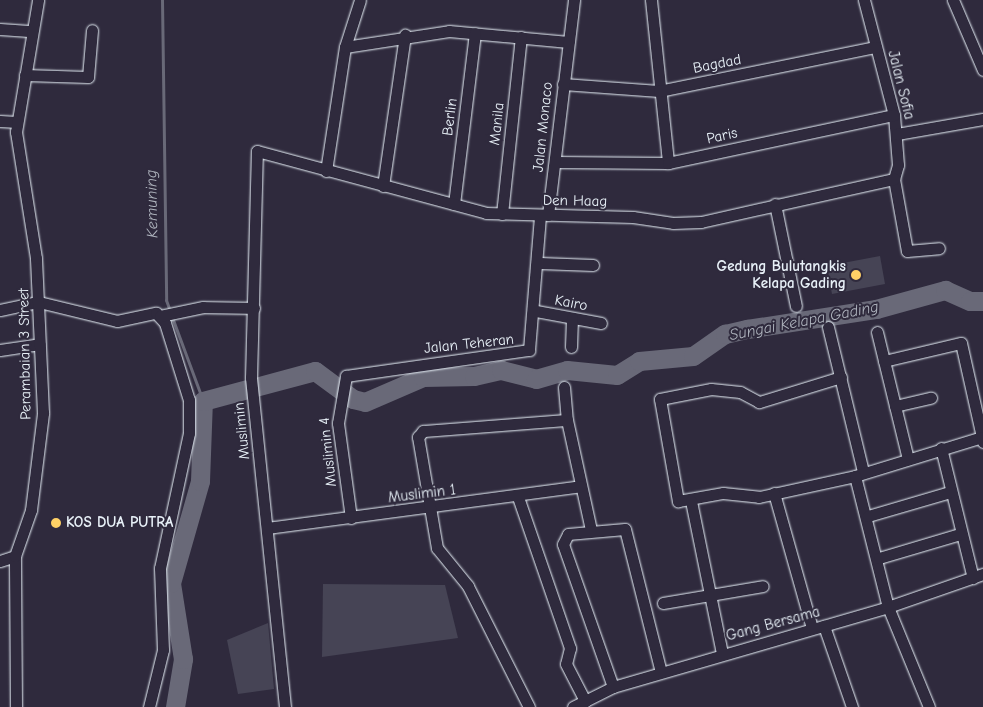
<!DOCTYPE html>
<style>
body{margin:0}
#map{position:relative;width:983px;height:707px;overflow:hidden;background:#2f2a3d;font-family:"Comic Neue",sans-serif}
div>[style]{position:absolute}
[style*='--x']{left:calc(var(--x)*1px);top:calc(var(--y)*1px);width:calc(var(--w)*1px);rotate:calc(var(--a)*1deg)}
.green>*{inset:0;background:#464455}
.stream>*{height:3px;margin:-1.5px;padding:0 1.5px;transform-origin:1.5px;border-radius:1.5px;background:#696978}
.river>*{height:19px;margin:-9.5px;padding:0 9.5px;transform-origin:9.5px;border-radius:9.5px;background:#696978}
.roads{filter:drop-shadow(0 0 1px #e8f1f8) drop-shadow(0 0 1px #e8f1f8)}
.street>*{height:11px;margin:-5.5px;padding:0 5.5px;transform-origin:5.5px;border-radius:5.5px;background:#2f2a3d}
.dots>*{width:14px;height:14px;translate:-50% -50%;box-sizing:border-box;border:2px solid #2f2a3d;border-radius:50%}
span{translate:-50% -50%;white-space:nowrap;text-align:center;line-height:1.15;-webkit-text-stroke:4px #2f2a3d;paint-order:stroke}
.street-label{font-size:15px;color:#e8f1f8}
.poi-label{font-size:15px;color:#e8f1f8;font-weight:700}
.right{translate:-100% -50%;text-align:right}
.left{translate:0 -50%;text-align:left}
.water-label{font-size:16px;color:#afb4be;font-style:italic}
</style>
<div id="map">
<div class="green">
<div style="clip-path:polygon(880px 256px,885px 284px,832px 294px,827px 266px)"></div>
<div style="clip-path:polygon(323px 584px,445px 585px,458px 638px,322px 657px)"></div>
<div style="clip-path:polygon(268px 623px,274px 689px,238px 694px,227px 640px)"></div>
</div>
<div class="stream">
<div style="--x:162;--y:0;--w:300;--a:89.2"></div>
<div style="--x:166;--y:300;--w:12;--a:70"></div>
<div style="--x:172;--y:317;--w:90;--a:69.7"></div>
</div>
<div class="river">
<div style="--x:175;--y:707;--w:49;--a:-80.5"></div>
<div style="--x:183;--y:659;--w:77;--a:-99"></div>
<div style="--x:171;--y:583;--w:106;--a:-74.1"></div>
<div style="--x:200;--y:481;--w:80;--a:-87.9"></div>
<div style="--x:203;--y:401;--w:116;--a:-15"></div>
<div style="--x:315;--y:371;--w:47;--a:36.4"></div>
<div style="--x:353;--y:399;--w:12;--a:14"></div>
<div style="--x:365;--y:402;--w:63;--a:-23.3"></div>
<div style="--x:423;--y:377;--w:51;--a:-1.1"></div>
<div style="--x:474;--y:376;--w:28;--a:-13"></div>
<div style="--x:501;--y:370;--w:36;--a:14"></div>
<div style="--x:536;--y:379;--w:32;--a:-16"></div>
<div style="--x:567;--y:370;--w:50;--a:5.7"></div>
<div style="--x:617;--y:375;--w:26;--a:-32"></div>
<div style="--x:639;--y:361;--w:54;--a:-5.3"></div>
<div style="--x:693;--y:356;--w:39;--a:-35"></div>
<div style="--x:725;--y:334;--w:23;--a:-13"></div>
<div style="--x:747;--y:329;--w:131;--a:-8.8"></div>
<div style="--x:876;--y:309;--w:72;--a:-15.4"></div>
<div style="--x:945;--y:290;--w:27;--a:24"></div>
<div style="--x:970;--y:301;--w:13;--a:0"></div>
</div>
<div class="roads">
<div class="street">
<div style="--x:651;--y:0;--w:164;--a:84"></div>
<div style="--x:864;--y:0;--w:119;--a:75.4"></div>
<div style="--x:894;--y:115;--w:50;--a:85.4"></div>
<div style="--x:898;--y:165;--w:15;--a:106"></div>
<div style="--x:894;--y:179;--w:73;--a:79.8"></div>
<div style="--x:907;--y:251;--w:32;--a:-5"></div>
<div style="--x:953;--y:0;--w:76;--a:66.8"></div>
<div style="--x:0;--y:29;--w:32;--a:4"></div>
<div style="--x:345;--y:47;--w:105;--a:-8.7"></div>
<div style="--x:449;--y:31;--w:120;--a:5.3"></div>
<div style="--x:25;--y:75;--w:63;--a:1.8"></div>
<div style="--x:88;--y:77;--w:47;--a:-85.1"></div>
<div style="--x:563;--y:84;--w:96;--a:4.2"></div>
<div style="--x:659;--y:91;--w:221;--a:-11.5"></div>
<div style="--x:0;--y:121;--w:17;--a:3"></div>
<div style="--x:897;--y:134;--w:87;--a:-9.9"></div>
<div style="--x:555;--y:162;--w:113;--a:0.5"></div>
<div style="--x:668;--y:163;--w:231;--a:-12"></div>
<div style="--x:326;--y:171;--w:125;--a:-81.3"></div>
<div style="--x:345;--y:47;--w:49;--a:-72.3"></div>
<div style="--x:383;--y:186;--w:153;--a:-81.7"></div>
<div style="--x:454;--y:204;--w:172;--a:-83"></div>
<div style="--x:775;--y:204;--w:104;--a:78.4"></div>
<div style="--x:502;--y:214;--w:178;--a:-83.9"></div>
<div style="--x:548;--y:215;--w:217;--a:-83.1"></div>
<div style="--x:540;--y:263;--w:53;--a:2.2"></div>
<div style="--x:0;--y:310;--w:40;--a:-12"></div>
<div style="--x:39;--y:302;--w:80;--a:13.7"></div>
<div style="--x:117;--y:321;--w:40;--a:-12"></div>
<div style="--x:156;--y:313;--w:13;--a:48"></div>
<div style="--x:165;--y:323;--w:81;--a:72.7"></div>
<div style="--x:189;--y:400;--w:33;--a:90"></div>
<div style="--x:189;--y:433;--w:138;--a:102.1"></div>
<div style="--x:160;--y:568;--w:82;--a:87.9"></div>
<div style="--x:163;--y:650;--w:59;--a:103.8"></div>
<div style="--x:536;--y:311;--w:66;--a:10.5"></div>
<div style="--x:160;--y:316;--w:44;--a:-11.8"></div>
<div style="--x:203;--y:307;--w:51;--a:1.1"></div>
<div style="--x:828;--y:327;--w:149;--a:76.4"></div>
<div style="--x:877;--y:332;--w:131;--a:76.3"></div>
<div style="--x:571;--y:347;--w:29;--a:-88"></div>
<div style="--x:0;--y:350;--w:40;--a:-8.5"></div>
<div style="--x:884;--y:361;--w:79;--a:-13.2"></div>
<div style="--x:961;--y:343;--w:96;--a:77.4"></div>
<div style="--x:841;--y:377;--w:86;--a:163"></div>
<div style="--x:759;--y:402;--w:21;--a:-152"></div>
<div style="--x:740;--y:392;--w:29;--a:-174"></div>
<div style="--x:711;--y:389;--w:52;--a:168.9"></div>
<div style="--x:660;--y:399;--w:104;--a:80"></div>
<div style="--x:678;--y:501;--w:46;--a:-10.1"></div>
<div style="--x:723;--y:493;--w:36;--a:6"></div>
<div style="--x:759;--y:497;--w:98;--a:-12.3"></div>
<div style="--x:855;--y:476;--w:133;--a:-17.1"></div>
<div style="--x:982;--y:437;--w:5;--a:79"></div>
<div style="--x:564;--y:387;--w:33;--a:85"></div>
<div style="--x:567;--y:420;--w:113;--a:77.7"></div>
<div style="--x:895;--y:406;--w:37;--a:-13"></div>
<div style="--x:941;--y:448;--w:134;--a:76.2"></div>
<div style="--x:855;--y:476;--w:135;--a:75.9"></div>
<div style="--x:888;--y:607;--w:108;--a:67.7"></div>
<div style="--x:774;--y:493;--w:140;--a:74.3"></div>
<div style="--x:518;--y:497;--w:160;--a:71"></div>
<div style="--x:570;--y:648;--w:16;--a:104"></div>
<div style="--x:566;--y:664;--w:42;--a:62.8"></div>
<div style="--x:691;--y:501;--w:155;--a:78.5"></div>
<div style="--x:868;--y:516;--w:85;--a:-16.3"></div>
<div style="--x:351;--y:518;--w:96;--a:-97.8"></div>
<div style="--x:338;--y:423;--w:48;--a:-80.3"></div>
<div style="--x:346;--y:376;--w:185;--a:-8.1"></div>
<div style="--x:529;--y:350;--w:135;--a:-85.3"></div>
<div style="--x:267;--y:528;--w:316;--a:-7.6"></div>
<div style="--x:879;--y:558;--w:84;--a:-16.5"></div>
<div style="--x:0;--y:561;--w:16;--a:-18"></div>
<div style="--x:663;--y:603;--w:101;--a:-9.6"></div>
<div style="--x:824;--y:626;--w:86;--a:70.9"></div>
<div style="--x:613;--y:687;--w:151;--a:-109.3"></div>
<div style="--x:563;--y:544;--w:11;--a:-63"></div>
<div style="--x:568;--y:534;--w:57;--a:-5"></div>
<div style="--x:625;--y:529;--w:147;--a:75.9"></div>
<div style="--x:16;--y:707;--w:151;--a:-90.4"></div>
<div style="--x:15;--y:556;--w:49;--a:-70.8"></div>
<div style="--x:31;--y:510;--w:98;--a:-82.9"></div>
<div style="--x:43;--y:413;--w:155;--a:-92.6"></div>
<div style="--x:36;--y:258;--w:128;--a:-99"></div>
<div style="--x:16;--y:132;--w:134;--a:-80.5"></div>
<div style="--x:285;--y:707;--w:331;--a:-95.9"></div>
<div style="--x:251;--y:378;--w:227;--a:-88.5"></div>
<div style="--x:257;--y:151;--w:237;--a:15.1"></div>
<div style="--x:486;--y:213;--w:147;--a:1.6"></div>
<div style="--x:633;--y:217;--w:40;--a:8.5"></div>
<div style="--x:673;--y:223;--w:28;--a:-2"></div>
<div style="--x:701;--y:222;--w:198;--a:-12.6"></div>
<div style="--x:529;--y:707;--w:136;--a:-116.8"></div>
<div style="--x:468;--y:586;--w:49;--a:-129.2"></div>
<div style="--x:437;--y:548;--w:113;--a:-99.7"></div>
<div style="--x:418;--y:437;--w:8;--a:-50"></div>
<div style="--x:423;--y:431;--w:144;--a:-4.4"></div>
<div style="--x:573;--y:707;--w:45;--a:-26.6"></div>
<div style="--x:613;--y:687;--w:286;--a:-16.2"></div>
<div style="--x:888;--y:607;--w:101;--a:-19.2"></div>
</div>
</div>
<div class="dots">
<div style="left:856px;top:275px;background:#ffd166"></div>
<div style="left:56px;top:523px;background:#ffd166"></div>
</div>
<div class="street-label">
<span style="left:717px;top:64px;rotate:-11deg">Bagdad</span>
<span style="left:901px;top:85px;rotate:76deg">Jalan Sofia</span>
<span style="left:450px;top:117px;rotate:-83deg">Berlin</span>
<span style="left:497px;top:124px;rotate:-84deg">Manila</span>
<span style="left:543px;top:127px;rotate:-84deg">Jalan Monaco</span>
<span style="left:722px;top:136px;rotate:-12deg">Paris</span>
<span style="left:575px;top:201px;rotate:1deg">Den Haag</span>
<span style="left:571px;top:303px;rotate:11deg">Kairo</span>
<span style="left:469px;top:344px;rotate:-6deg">Jalan Teheran</span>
<span style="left:25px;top:354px;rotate:-91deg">Perambaian 3 Street</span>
<span style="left:242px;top:431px;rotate:-96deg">Muslimin</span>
<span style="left:328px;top:452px;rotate:-96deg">Muslimin 4</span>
<span style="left:422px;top:494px;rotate:-7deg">Muslimin 1</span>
<span style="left:773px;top:624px;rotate:-15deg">Gang Bersama</span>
</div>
<div class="poi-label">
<span class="right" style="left:846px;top:275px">Gedung Bulutangkis<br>Kelapa Gading</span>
<span class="left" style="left:66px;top:523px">KOS DUA PUTRA</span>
</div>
<div class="water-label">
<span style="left:152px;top:204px;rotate:-91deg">Kemuning</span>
<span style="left:804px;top:321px;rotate:-11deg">Sungai Kelapa Gading</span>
</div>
</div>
